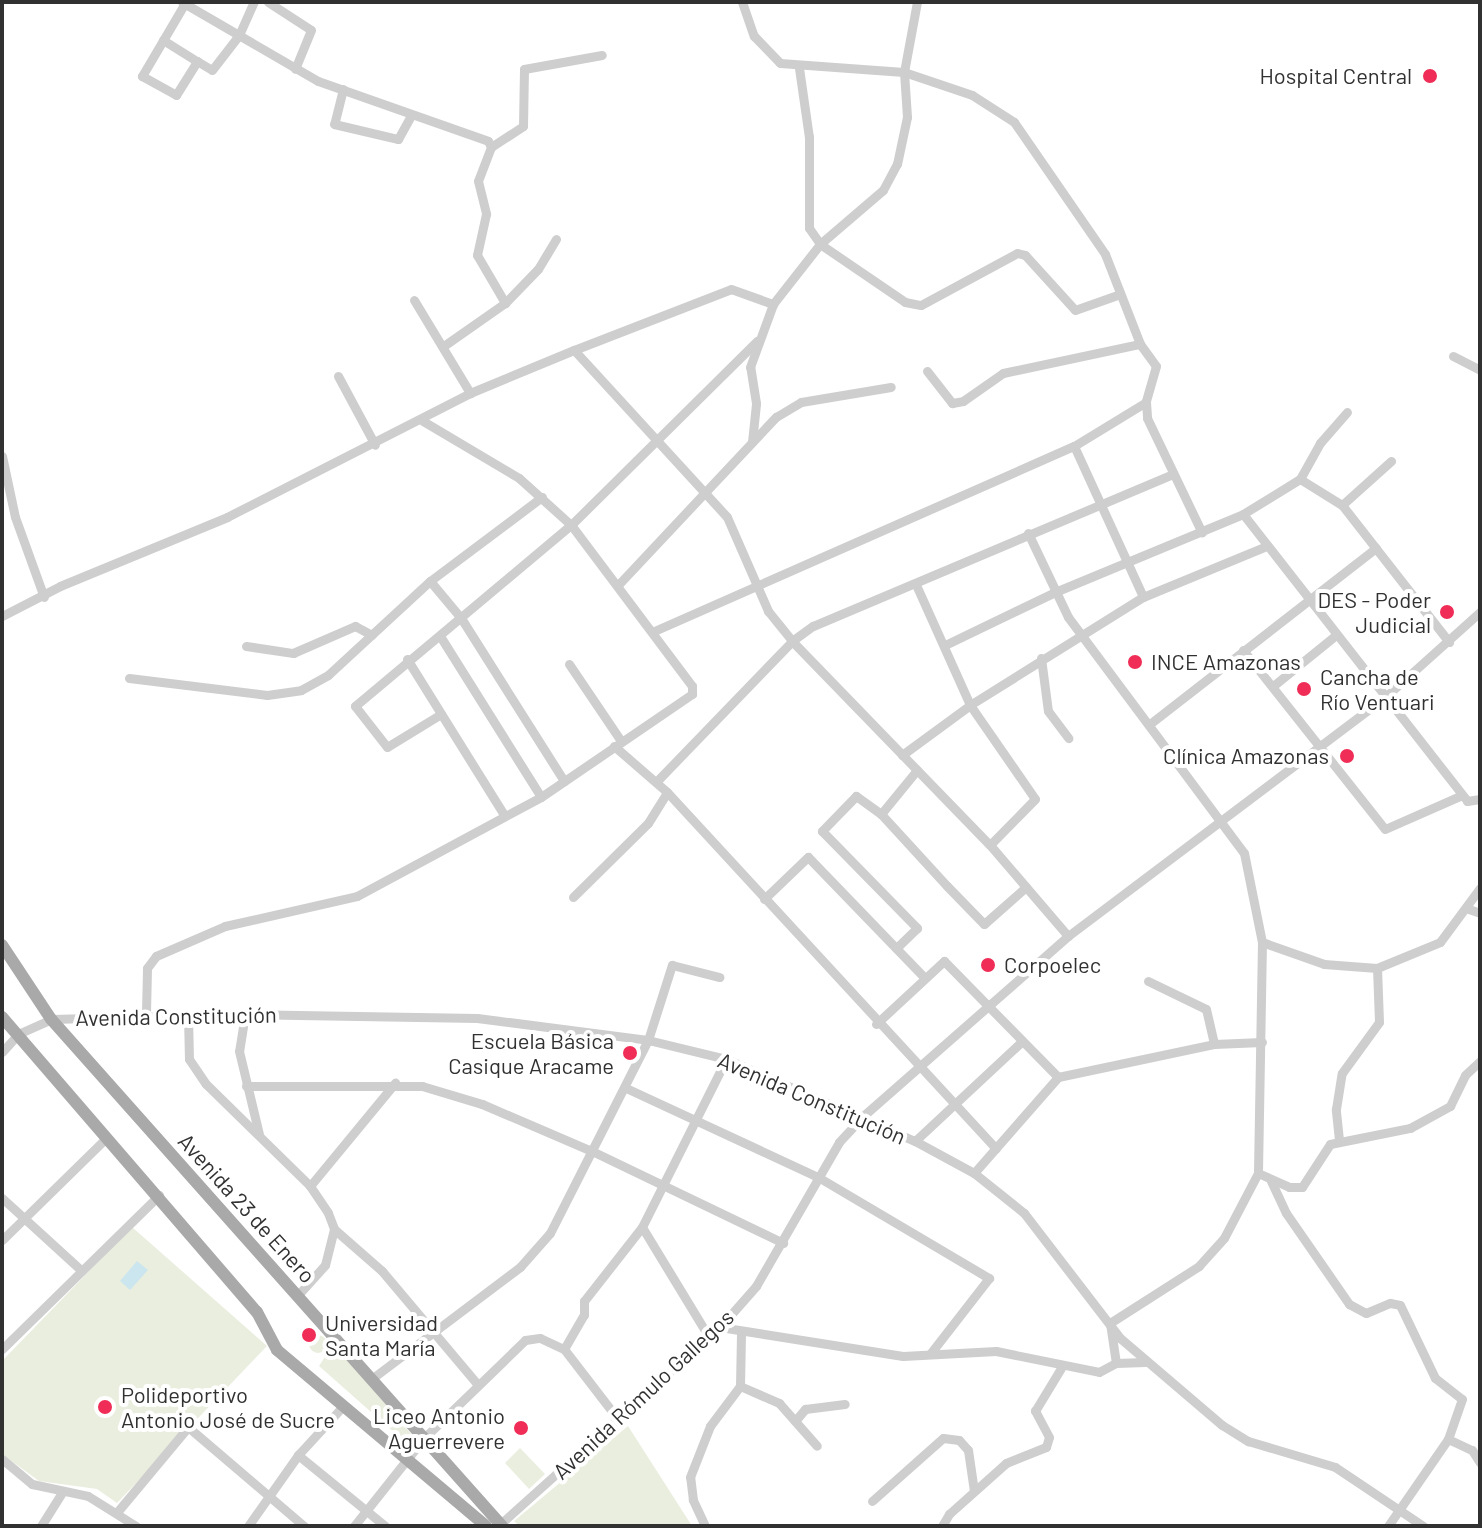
<!DOCTYPE html>
<meta charset="utf-8">
<style>
body{margin:0}
#map{position:relative;width:1482px;height:1528px;overflow:hidden;background:#fff;font-family:Barlow,sans-serif}
div>[style]{position:absolute}
[style*='--x']{left:calc(var(--x)*1px);top:calc(var(--y)*1px);width:calc(var(--w)*1px);rotate:calc(var(--a)*1deg)}
.green>*{inset:0;background:#eaeedf}
.round{border-radius:50%}
.water>*{inset:0;background:#cbe6ef}
.minor>*{height:9px;margin:-4.5px;padding:0 4.5px;transform-origin:4.5px;border-radius:4.5px;background:#cecece}
.major>*{height:12px;margin:-6px;padding:0 6px;transform-origin:6px;border-radius:6px;background:#a9a9a9}
.dots>*{width:22px;height:22px;translate:-50% -50%;box-sizing:border-box;border:4px solid #fff;border-radius:50%}
span{translate:-50% -50%;white-space:nowrap;text-align:center;line-height:1.15;-webkit-text-stroke:8px #fff;paint-order:stroke}
.poi-label{font-size:22px;color:#313131}
.right{translate:-100% -50%;text-align:right}
.left{translate:0 -50%;text-align:left}
.street-label{font-size:22px;color:#313131}
.frame{position:absolute;inset:0;border:4px solid #313131;pointer-events:none}
</style>
<div id="map">
<div class="green">
<div style="clip-path:polygon(132px 1227px,267px 1346px,117px 1503px,97px 1489px,39px 1481px,2px 1454px,2px 1361px)"></div>
<div class="round" style="left:309px;top:1335px;width:18px;height:18px"></div>
<div style="clip-path:polygon(334px 1343px,412px 1435px,412px 1441px,405px 1442px,319px 1366px)"></div>
<div style="clip-path:polygon(628px 1426px,692px 1526px,519px 1526px,514px 1521px)"></div>
<div style="clip-path:polygon(520px 1448px,545px 1474px,529px 1489px,505px 1463px)"></div>
</div>
<div class="water">
<div style="clip-path:polygon(137px 1261px,148px 1270px,130px 1290px,120px 1281px)"></div>
</div>
<div class="minor">
<div style="--x:182;--y:2;--w:157;--a:30.2"></div>
<div style="--x:318;--y:81;--w:180;--a:19.4"></div>
<div style="--x:488;--y:141;--w:7;--a:63"></div>
<div style="--x:491;--y:147;--w:36;--a:111"></div>
<div style="--x:478;--y:181;--w:34;--a:76"></div>
<div style="--x:486;--y:214;--w:42;--a:102.4"></div>
<div style="--x:477;--y:255;--w:56;--a:59.7"></div>
<div style="--x:268;--y:2;--w:51;--a:33.1"></div>
<div style="--x:311;--y:30;--w:42;--a:112.3"></div>
<div style="--x:742;--y:2;--w:36;--a:71"></div>
<div style="--x:754;--y:36;--w:37;--a:46"></div>
<div style="--x:780;--y:63;--w:124;--a:4.2"></div>
<div style="--x:904;--y:72;--w:72;--a:18.7"></div>
<div style="--x:972;--y:95;--w:50;--a:32.7"></div>
<div style="--x:1014;--y:122;--w:160;--a:55.4"></div>
<div style="--x:1105;--y:254;--w:97;--a:68.7"></div>
<div style="--x:1140;--y:344;--w:27;--a:54"></div>
<div style="--x:1156;--y:366;--w:37;--a:106"></div>
<div style="--x:1146;--y:402;--w:16;--a:86"></div>
<div style="--x:1147;--y:418;--w:127;--a:64.4"></div>
<div style="--x:185;--y:3;--w:85;--a:120.5"></div>
<div style="--x:142;--y:76;--w:39;--a:29"></div>
<div style="--x:176;--y:95;--w:40;--a:-58"></div>
<div style="--x:197;--y:61;--w:17;--a:31"></div>
<div style="--x:212;--y:70;--w:44;--a:-52.4"></div>
<div style="--x:239;--y:35;--w:36;--a:-66"></div>
<div style="--x:163;--y:40;--w:40;--a:32"></div>
<div style="--x:799;--y:68;--w:70;--a:81.8"></div>
<div style="--x:809;--y:137;--w:91;--a:90"></div>
<div style="--x:809;--y:228;--w:19;--a:55"></div>
<div style="--x:820;--y:244;--w:103;--a:34.3"></div>
<div style="--x:905;--y:302;--w:16;--a:11"></div>
<div style="--x:921;--y:305;--w:109;--a:-28.4"></div>
<div style="--x:1017;--y:253;--w:8;--a:14"></div>
<div style="--x:1025;--y:255;--w:74;--a:47.7"></div>
<div style="--x:1075;--y:310;--w:48;--a:-19.6"></div>
<div style="--x:343;--y:89;--w:36;--a:104"></div>
<div style="--x:334;--y:124;--w:66;--a:13.2"></div>
<div style="--x:398;--y:139;--w:26;--a:-61"></div>
<div style="--x:491;--y:147;--w:38;--a:-33"></div>
<div style="--x:523;--y:126;--w:57;--a:-89"></div>
<div style="--x:524;--y:69;--w:79;--a:-10.2"></div>
<div style="--x:414;--y:300;--w:109;--a:58.9"></div>
<div style="--x:445;--y:345;--w:73;--a:-35"></div>
<div style="--x:505;--y:303;--w:47;--a:-45.9"></div>
<div style="--x:538;--y:269;--w:35;--a:-59"></div>
<div style="--x:574;--y:350;--w:226;--a:47.5"></div>
<div style="--x:727;--y:517;--w:103;--a:66.4"></div>
<div style="--x:768;--y:611;--w:38;--a:51"></div>
<div style="--x:792;--y:641;--w:284;--a:45.9"></div>
<div style="--x:990;--y:845;--w:120;--a:49.4"></div>
<div style="--x:1453;--y:356;--w:30;--a:27"></div>
<div style="--x:927;--y:371;--w:41;--a:52"></div>
<div style="--x:952;--y:403;--w:11;--a:-10"></div>
<div style="--x:963;--y:401;--w:49;--a:-35"></div>
<div style="--x:1003;--y:373;--w:140;--a:-12"></div>
<div style="--x:338;--y:376;--w:78;--a:61.8"></div>
<div style="--x:752;--y:442;--w:39;--a:-84"></div>
<div style="--x:756;--y:403;--w:36;--a:-99"></div>
<div style="--x:750;--y:367;--w:67;--a:-69.9"></div>
<div style="--x:773;--y:304;--w:76;--a:-51.9"></div>
<div style="--x:820;--y:244;--w:83;--a:-40.6"></div>
<div style="--x:883;--y:190;--w:30;--a:-62"></div>
<div style="--x:897;--y:164;--w:48;--a:-78"></div>
<div style="--x:907;--y:117;--w:45;--a:-93.8"></div>
<div style="--x:904;--y:72;--w:71;--a:-79.5"></div>
<div style="--x:1074;--y:446;--w:166;--a:65.4"></div>
<div style="--x:2;--y:456;--w:62;--a:78"></div>
<div style="--x:15;--y:517;--w:85;--a:70.1"></div>
<div style="--x:1300;--y:479;--w:49;--a:31.8"></div>
<div style="--x:1342;--y:505;--w:174;--a:52"></div>
<div style="--x:1342;--y:505;--w:66;--a:-41.9"></div>
<div style="--x:1243;--y:514;--w:364;--a:52"></div>
<div style="--x:1467;--y:801;--w:13;--a:-9"></div>
<div style="--x:1028;--y:533;--w:93;--a:64.5"></div>
<div style="--x:1068;--y:617;--w:294;--a:53.3"></div>
<div style="--x:1244;--y:853;--w:91;--a:78.6"></div>
<div style="--x:1262;--y:942;--w:231;--a:91"></div>
<div style="--x:1258;--y:1173;--w:73;--a:117.6"></div>
<div style="--x:1224;--y:1238;--w:38;--a:132"></div>
<div style="--x:1199;--y:1266;--w:106;--a:147.4"></div>
<div style="--x:1110;--y:1323;--w:40;--a:81.5"></div>
<div style="--x:430;--y:581;--w:48;--a:50"></div>
<div style="--x:461;--y:618;--w:193;--a:57.7"></div>
<div style="--x:618;--y:585;--w:231;--a:-46.8"></div>
<div style="--x:776;--y:417;--w:29;--a:-31"></div>
<div style="--x:801;--y:402;--w:91;--a:-9.5"></div>
<div style="--x:917;--y:587;--w:129;--a:65.8"></div>
<div style="--x:970;--y:705;--w:114;--a:55.3"></div>
<div style="--x:1035;--y:799;--w:64;--a:134.4"></div>
<div style="--x:2;--y:616;--w:65;--a:-27.3"></div>
<div style="--x:60;--y:586;--w:181;--a:-22.4"></div>
<div style="--x:227;--y:517;--w:273;--a:-27"></div>
<div style="--x:470;--y:393;--w:113;--a:-22.5"></div>
<div style="--x:574;--y:350;--w:168;--a:-21.2"></div>
<div style="--x:731;--y:289;--w:45;--a:19.7"></div>
<div style="--x:652;--y:632;--w:461;--a:-23.8"></div>
<div style="--x:1074;--y:446;--w:84;--a:-31.4"></div>
<div style="--x:440;--y:636;--w:190;--a:57.9"></div>
<div style="--x:945;--y:645;--w:122;--a:-25.7"></div>
<div style="--x:1055;--y:592;--w:204;--a:-22.5"></div>
<div style="--x:1243;--y:514;--w:67;--a:-31.6"></div>
<div style="--x:1300;--y:479;--w:41;--a:-60.9"></div>
<div style="--x:1320;--y:443;--w:41;--a:-48.9"></div>
<div style="--x:246;--y:646;--w:48;--a:8.5"></div>
<div style="--x:293;--y:653;--w:68;--a:-23.5"></div>
<div style="--x:355;--y:626;--w:19;--a:28"></div>
<div style="--x:1243;--y:650;--w:228;--a:51.6"></div>
<div style="--x:1385;--y:829;--w:84;--a:-23.8"></div>
<div style="--x:1041;--y:658;--w:53;--a:82.5"></div>
<div style="--x:1048;--y:711;--w:34;--a:53"></div>
<div style="--x:407;--y:659;--w:184;--a:58.1"></div>
<div style="--x:569;--y:664;--w:93;--a:56"></div>
<div style="--x:129;--y:678;--w:139;--a:7"></div>
<div style="--x:267;--y:695;--w:34;--a:-8"></div>
<div style="--x:301;--y:690;--w:31;--a:-29"></div>
<div style="--x:328;--y:675;--w:139;--a:-42.7"></div>
<div style="--x:430;--y:581;--w:140;--a:-36.9"></div>
<div style="--x:1273;--y:686;--w:81;--a:-39"></div>
<div style="--x:441;--y:714;--w:63;--a:148.6"></div>
<div style="--x:387;--y:747;--w:52;--a:-128"></div>
<div style="--x:355;--y:706;--w:282;--a:-40"></div>
<div style="--x:571;--y:525;--w:262;--a:-44.7"></div>
<div style="--x:1151;--y:723;--w:285;--a:-37.9"></div>
<div style="--x:614;--y:746;--w:70;--a:41"></div>
<div style="--x:667;--y:792;--w:485;--a:47.3"></div>
<div style="--x:902;--y:755;--w:84;--a:-36.3"></div>
<div style="--x:970;--y:705;--w:204;--a:-32"></div>
<div style="--x:1143;--y:597;--w:134;--a:-22.4"></div>
<div style="--x:917;--y:770;--w:57;--a:129.3"></div>
<div style="--x:881;--y:814;--w:98;--a:47.5"></div>
<div style="--x:947;--y:886;--w:53;--a:45.8"></div>
<div style="--x:984;--y:924;--w:56;--a:-41.4"></div>
<div style="--x:656;--y:782;--w:196;--a:-46"></div>
<div style="--x:792;--y:641;--w:26;--a:-36"></div>
<div style="--x:813;--y:626;--w:391;--a:-22.9"></div>
<div style="--x:881;--y:814;--w:31;--a:-144"></div>
<div style="--x:856;--y:796;--w:49;--a:134.2"></div>
<div style="--x:822;--y:831;--w:136;--a:45.6"></div>
<div style="--x:917;--y:928;--w:29;--a:136"></div>
<div style="--x:573;--y:897;--w:105;--a:-44.6"></div>
<div style="--x:648;--y:823;--w:36;--a:-58"></div>
<div style="--x:764;--y:899;--w:61;--a:-43.7"></div>
<div style="--x:808;--y:857;--w:168;--a:46"></div>
<div style="--x:1466;--y:908;--w:15;--a:20"></div>
<div style="--x:1262;--y:942;--w:66;--a:19.5"></div>
<div style="--x:1324;--y:964;--w:53;--a:4.3"></div>
<div style="--x:1377;--y:968;--w:68;--a:-22.4"></div>
<div style="--x:1440;--y:942;--w:67;--a:-53.5"></div>
<div style="--x:1148;--y:981;--w:64;--a:25.8"></div>
<div style="--x:1206;--y:1009;--w:36;--a:77"></div>
<div style="--x:146;--y:1013;--w:45;--a:-88.7"></div>
<div style="--x:147;--y:968;--w:15;--a:-53"></div>
<div style="--x:156;--y:956;--w:75;--a:-23.5"></div>
<div style="--x:225;--y:926;--w:135;--a:-12.8"></div>
<div style="--x:357;--y:896;--w:209;--a:-28.3"></div>
<div style="--x:541;--y:797;--w:183;--a:-34.3"></div>
<div style="--x:692;--y:694;--w:8;--a:-90"></div>
<div style="--x:692;--y:686;--w:201;--a:-126.9"></div>
<div style="--x:571;--y:525;--w:70;--a:-137.9"></div>
<div style="--x:519;--y:478;--w:112;--a:-149.3"></div>
<div style="--x:245;--y:1014;--w:37;--a:99"></div>
<div style="--x:239;--y:1051;--w:85;--a:76.5"></div>
<div style="--x:188;--y:1016;--w:43;--a:88.7"></div>
<div style="--x:189;--y:1059;--w:30;--a:56"></div>
<div style="--x:206;--y:1084;--w:146;--a:44.4"></div>
<div style="--x:310;--y:1186;--w:32;--a:56"></div>
<div style="--x:328;--y:1213;--w:17;--a:69"></div>
<div style="--x:334;--y:1229;--w:37;--a:104"></div>
<div style="--x:325;--y:1265;--w:40;--a:132"></div>
<div style="--x:876;--y:1024;--w:93;--a:-42.8"></div>
<div style="--x:944;--y:961;--w:163;--a:45.5"></div>
<div style="--x:2;--y:1052;--w:24;--a:-48"></div>
<div style="--x:18;--y:1034;--w:36;--a:-24"></div>
<div style="--x:51;--y:1019;--w:194;--a:-1.5"></div>
<div style="--x:245;--y:1014;--w:232;--a:1"></div>
<div style="--x:477;--y:1018;--w:172;--a:7.3"></div>
<div style="--x:648;--y:1040;--w:80;--a:13.7"></div>
<div style="--x:726;--y:1059;--w:206;--a:23.5"></div>
<div style="--x:915;--y:1141;--w:67;--a:28.5"></div>
<div style="--x:974;--y:1173;--w:64;--a:38.7"></div>
<div style="--x:1024;--y:1213;--w:158;--a:52.5"></div>
<div style="--x:1120;--y:1338;--w:134;--a:40.5"></div>
<div style="--x:1222;--y:1425;--w:31;--a:32"></div>
<div style="--x:1248;--y:1441;--w:91;--a:16.6"></div>
<div style="--x:1335;--y:1467;--w:106;--a:33.8"></div>
<div style="--x:246;--y:1086;--w:176;--a:0"></div>
<div style="--x:422;--y:1086;--w:63;--a:16.7"></div>
<div style="--x:482;--y:1104;--w:122;--a:23.2"></div>
<div style="--x:594;--y:1152;--w:210;--a:25.7"></div>
<div style="--x:626;--y:1088;--w:212;--a:24.9"></div>
<div style="--x:818;--y:1177;--w:199;--a:30.6"></div>
<div style="--x:989;--y:1278;--w:96;--a:127.8"></div>
<div style="--x:1339;--y:1140;--w:31;--a:-96"></div>
<div style="--x:1336;--y:1109;--w:36;--a:-81"></div>
<div style="--x:1342;--y:1073;--w:63;--a:-54"></div>
<div style="--x:1379;--y:1022;--w:54;--a:-92.1"></div>
<div style="--x:915;--y:1141;--w:145;--a:-43"></div>
<div style="--x:974;--y:1173;--w:128;--a:-48.8"></div>
<div style="--x:1058;--y:1077;--w:159;--a:-11.9"></div>
<div style="--x:1214;--y:1044;--w:48;--a:-2.4"></div>
<div style="--x:1258;--y:1173;--w:34;--a:24"></div>
<div style="--x:1289;--y:1187;--w:13;--a:0"></div>
<div style="--x:1302;--y:1187;--w:51;--a:-56.9"></div>
<div style="--x:1330;--y:1144;--w:82;--a:-11.3"></div>
<div style="--x:1410;--y:1128;--w:46;--a:-28.8"></div>
<div style="--x:1450;--y:1106;--w:34;--a:-64"></div>
<div style="--x:1465;--y:1075;--w:21;--a:-43"></div>
<div style="--x:1271;--y:1181;--w:35;--a:65"></div>
<div style="--x:1286;--y:1213;--w:111;--a:55.3"></div>
<div style="--x:1349;--y:1304;--w:19;--a:28"></div>
<div style="--x:1366;--y:1313;--w:26;--a:-23"></div>
<div style="--x:1390;--y:1303;--w:10;--a:11"></div>
<div style="--x:1400;--y:1305;--w:81;--a:64.4"></div>
<div style="--x:1435;--y:1378;--w:34;--a:38"></div>
<div style="--x:1462;--y:1399;--w:42;--a:109.3"></div>
<div style="--x:1448;--y:1439;--w:106;--a:124.6"></div>
<div style="--x:310;--y:1186;--w:134;--a:-50.5"></div>
<div style="--x:2;--y:1198;--w:108;--a:42.4"></div>
<div style="--x:642;--y:1227;--w:129;--a:58.7"></div>
<div style="--x:334;--y:1229;--w:64;--a:41.2"></div>
<div style="--x:382;--y:1271;--w:149;--a:49.9"></div>
<div style="--x:2;--y:1240;--w:147;--a:-44.4"></div>
<div style="--x:720;--y:1327;--w:185;--a:9"></div>
<div style="--x:903;--y:1356;--w:93;--a:-3.1"></div>
<div style="--x:996;--y:1351;--w:105;--a:11.5"></div>
<div style="--x:1099;--y:1372;--w:19;--a:-28"></div>
<div style="--x:1116;--y:1363;--w:29;--a:-2"></div>
<div style="--x:2;--y:1349;--w:220;--a:-44.4"></div>
<div style="--x:564;--y:1349;--w:39;--a:-60"></div>
<div style="--x:584;--y:1315;--w:14;--a:-90"></div>
<div style="--x:584;--y:1301;--w:94;--a:-51.9"></div>
<div style="--x:642;--y:1227;--w:188;--a:-63.4"></div>
<div style="--x:374;--y:1377;--w:183;--a:-37"></div>
<div style="--x:520;--y:1267;--w:45;--a:-48.6"></div>
<div style="--x:550;--y:1233;--w:216;--a:-63.1"></div>
<div style="--x:648;--y:1040;--w:79;--a:-72.3"></div>
<div style="--x:672;--y:965;--w:49;--a:14.3"></div>
<div style="--x:740;--y:1386;--w:43;--a:23.6"></div>
<div style="--x:779;--y:1403;--w:57;--a:48.5"></div>
<div style="--x:795;--y:1421;--w:16;--a:-50"></div>
<div style="--x:805;--y:1409;--w:40;--a:-7.1"></div>
<div style="--x:1448;--y:1439;--w:26;--a:25"></div>
<div style="--x:1472;--y:1450;--w:15;--a:58"></div>
<div style="--x:298;--y:1455;--w:112;--a:39.2"></div>
<div style="--x:2;--y:1459;--w:39;--a:40"></div>
<div style="--x:32;--y:1484;--w:57;--a:12.1"></div>
<div style="--x:88;--y:1496;--w:57;--a:32"></div>
<div style="--x:872;--y:1501;--w:95;--a:-41.6"></div>
<div style="--x:943;--y:1438;--w:16;--a:7"></div>
<div style="--x:959;--y:1440;--w:13;--a:48"></div>
<div style="--x:968;--y:1450;--w:41;--a:81.7"></div>
<div style="--x:118;--y:1511;--w:109;--a:-50.2"></div>
<div style="--x:188;--y:1427;--w:153;--a:40.5"></div>
<div style="--x:41;--y:1526;--w:40;--a:-58"></div>
<div style="--x:248;--y:1526;--w:87;--a:-54.8"></div>
<div style="--x:298;--y:1455;--w:67;--a:-47.4"></div>
<div style="--x:354;--y:1526;--w:112;--a:-51.5"></div>
<div style="--x:424;--y:1438;--w:141;--a:-44.1"></div>
<div style="--x:525;--y:1340;--w:15;--a:-8"></div>
<div style="--x:540;--y:1338;--w:26;--a:25"></div>
<div style="--x:564;--y:1349;--w:88;--a:52.4"></div>
<div style="--x:498;--y:1526;--w:298;--a:-41.9"></div>
<div style="--x:720;--y:1327;--w:55;--a:-48.7"></div>
<div style="--x:756;--y:1286;--w:166;--a:-60"></div>
<div style="--x:839;--y:1142;--w:34;--a:-47"></div>
<div style="--x:862;--y:1117;--w:274;--a:-41.3"></div>
<div style="--x:1068;--y:936;--w:396;--a:-37"></div>
<div style="--x:1384;--y:698;--w:129;--a:-41.9"></div>
<div style="--x:705;--y:1526;--w:29;--a:-115"></div>
<div style="--x:693;--y:1500;--w:23;--a:-97"></div>
<div style="--x:690;--y:1477;--w:55;--a:-68.6"></div>
<div style="--x:710;--y:1426;--w:50;--a:-53.1"></div>
<div style="--x:740;--y:1386;--w:52;--a:-88.9"></div>
<div style="--x:942;--y:1526;--w:14;--a:-60"></div>
<div style="--x:949;--y:1514;--w:76;--a:-41.8"></div>
<div style="--x:1006;--y:1463;--w:43;--a:-21.8"></div>
<div style="--x:1046;--y:1447;--w:10;--a:-73"></div>
<div style="--x:1049;--y:1437;--w:30;--a:-118"></div>
<div style="--x:1035;--y:1411;--w:50;--a:-58.8"></div>
</div>
<div class="major">
<div style="--x:2;--y:945;--w:89;--a:56.5"></div>
<div style="--x:51;--y:1019;--w:679;--a:48.35"></div>
<div style="--x:2;--y:1017;--w:390;--a:49.2"></div>
<div style="--x:257;--y:1312;--w:43;--a:62.2"></div>
<div style="--x:277;--y:1350;--w:273;--a:40.1"></div>
</div>
<div class="dots">
<div style="left:1430px;top:76px;background:#ef2d56"></div>
<div style="left:1447px;top:612px;background:#ef2d56"></div>
<div style="left:1135px;top:662px;background:#ef2d56"></div>
<div style="left:1304px;top:689px;background:#ef2d56"></div>
<div style="left:1347px;top:756px;background:#ef2d56"></div>
<div style="left:988px;top:965px;background:#ef2d56"></div>
<div style="left:630px;top:1053px;background:#ef2d56"></div>
<div style="left:309px;top:1335px;background:#ef2d56"></div>
<div style="left:105px;top:1407px;background:#ef2d56"></div>
<div style="left:521px;top:1428px;background:#ef2d56"></div>
</div>
<div class="poi-label">
<span class="right" style="left:1412px;top:76px">Hospital Central</span>
<span class="right" style="left:1431px;top:612px">DES - Poder<br>Judicial</span>
<span class="left" style="left:1151px;top:662px">INCE Amazonas</span>
<span class="left" style="left:1320px;top:689px">Cancha de<br>Río Ventuari</span>
<span class="right" style="left:1329px;top:756px">Clínica Amazonas</span>
<span class="left" style="left:1004px;top:965px">Corpoelec</span>
<span class="right" style="left:614px;top:1053px">Escuela Básica<br>Casique Aracame</span>
<span class="left" style="left:325px;top:1335px">Universidad<br>Santa María</span>
<span class="left" style="left:121px;top:1407px">Polideportivo<br>Antonio José de Sucre</span>
<span class="right" style="left:505px;top:1428px">Liceo Antonio<br>Aguerrevere</span>
</div>
<div class="street-label">
<span style="left:176px;top:1016px;rotate:-1deg">Avenida Constitución</span>
<span style="left:812px;top:1098px;rotate:23deg">Avenida Constitución</span>
<span style="left:247px;top:1208px;rotate:48deg">Avenida 23 de Enero</span>
<span style="left:643px;top:1394px;rotate:-43deg">Avenida Rómulo Gallegos</span>
</div>
<div class="frame"></div>
</div>
